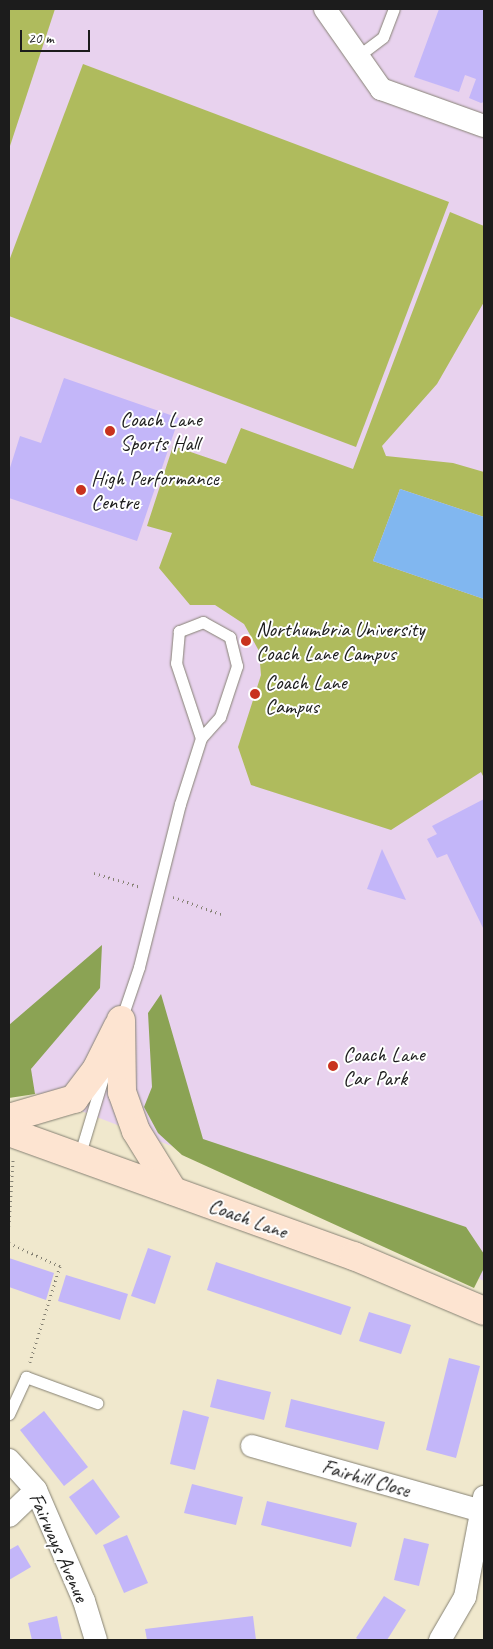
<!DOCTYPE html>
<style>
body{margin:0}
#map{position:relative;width:493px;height:1649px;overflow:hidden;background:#f0e8cd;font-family:Caveat,sans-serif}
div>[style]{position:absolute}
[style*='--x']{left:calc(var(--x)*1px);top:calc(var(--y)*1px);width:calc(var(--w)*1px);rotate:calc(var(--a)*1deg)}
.built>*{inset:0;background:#e8d2ee}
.green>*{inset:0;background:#afbb5d}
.forest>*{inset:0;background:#8ba354}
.water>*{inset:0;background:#81b7f0}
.building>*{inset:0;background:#c3b6f9}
.path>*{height:3px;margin-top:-1.5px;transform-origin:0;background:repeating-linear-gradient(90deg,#868274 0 1px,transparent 0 5px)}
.roads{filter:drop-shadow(0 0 1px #868274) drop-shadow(0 0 1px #868274)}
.lane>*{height:11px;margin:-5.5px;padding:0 5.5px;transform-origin:5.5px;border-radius:5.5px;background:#fff}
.street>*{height:22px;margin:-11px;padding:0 11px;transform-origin:11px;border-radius:11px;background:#fff}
.secondary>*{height:28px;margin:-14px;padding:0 14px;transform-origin:14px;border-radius:14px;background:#fde4d1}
.dots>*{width:14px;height:14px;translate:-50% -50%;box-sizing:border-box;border:2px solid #fff;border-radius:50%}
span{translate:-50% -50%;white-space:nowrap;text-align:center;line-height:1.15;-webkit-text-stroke:4px #fff;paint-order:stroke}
.poi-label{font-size:21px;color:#1c1c1c}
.left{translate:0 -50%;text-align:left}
.street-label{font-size:21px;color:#1c1c1c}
.frame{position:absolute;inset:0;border:10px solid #1c1c1c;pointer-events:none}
.scale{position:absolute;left:20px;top:30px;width:70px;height:22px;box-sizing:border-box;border:2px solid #1c1c1c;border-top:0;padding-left:6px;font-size:15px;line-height:18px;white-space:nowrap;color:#1c1c1c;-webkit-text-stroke:4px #fff;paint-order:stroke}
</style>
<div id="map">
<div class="built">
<div style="clip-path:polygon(9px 9px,484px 9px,484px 1281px,267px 1183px,9px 1083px)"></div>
</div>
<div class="green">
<div style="clip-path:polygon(9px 9px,55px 9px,9px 149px)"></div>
<div style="clip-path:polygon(83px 64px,449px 202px,356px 447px,9px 316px,9px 261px)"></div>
<div style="clip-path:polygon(450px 212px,484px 226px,484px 302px,437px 384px,382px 446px,386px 456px,453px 463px,484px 472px,484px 517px,400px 489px,373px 561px,484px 599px,484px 778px,481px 772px,391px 830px,251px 785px,238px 747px,261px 675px,259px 651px,244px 624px,215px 605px,190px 605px,159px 568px,172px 533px,147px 526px,173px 446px,226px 464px,241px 428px,353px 469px)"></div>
</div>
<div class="forest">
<div style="clip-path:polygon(102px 945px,100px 988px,31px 1069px,35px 1094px,9px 1098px,9px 1025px)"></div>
<div style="clip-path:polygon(161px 994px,203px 1139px,466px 1227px,484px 1254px,484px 1268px,474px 1288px,182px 1155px,158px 1133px,144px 1107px,152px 1087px,148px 1013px)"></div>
</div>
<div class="water">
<div style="clip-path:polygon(400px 489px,484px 517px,484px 599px,373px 561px)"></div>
</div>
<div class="building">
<div style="clip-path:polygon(439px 9px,484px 9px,484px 102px,481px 103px,469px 98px,476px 79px,465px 75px,459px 92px,414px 77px)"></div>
<div style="clip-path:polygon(64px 378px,179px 418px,137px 541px,9px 498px,9px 471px,20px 436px,41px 443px)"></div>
<div style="clip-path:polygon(484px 799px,484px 930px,447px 854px,437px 858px,427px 839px,437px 834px,432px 826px)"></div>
<div style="clip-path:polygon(382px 849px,406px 900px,367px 889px)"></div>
<div style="clip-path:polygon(148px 1248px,171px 1256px,155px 1304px,131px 1296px)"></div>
<div style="clip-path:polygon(9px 1258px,54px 1273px,46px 1300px,9px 1287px)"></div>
<div style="clip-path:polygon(216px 1262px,351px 1307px,341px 1335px,207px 1290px)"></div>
<div style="clip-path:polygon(66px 1275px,128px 1294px,120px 1320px,58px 1301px)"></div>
<div style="clip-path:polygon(369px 1312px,411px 1325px,401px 1354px,359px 1341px)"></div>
<div style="clip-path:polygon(449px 1358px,480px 1366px,456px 1458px,426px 1450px)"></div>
<div style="clip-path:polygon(217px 1379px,271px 1392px,264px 1420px,210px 1407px)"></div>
<div style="clip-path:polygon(291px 1399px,385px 1422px,378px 1450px,285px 1427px)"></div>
<div style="clip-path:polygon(183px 1410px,209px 1417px,195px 1470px,170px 1464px)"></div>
<div style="clip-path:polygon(44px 1411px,88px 1467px,64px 1486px,20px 1430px)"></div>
<div style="clip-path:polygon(93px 1479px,120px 1517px,96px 1535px,69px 1497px)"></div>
<div style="clip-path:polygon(192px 1484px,243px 1497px,236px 1525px,184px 1513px)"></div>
<div style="clip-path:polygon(267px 1501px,357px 1523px,351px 1547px,261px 1525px)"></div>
<div style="clip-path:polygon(127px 1535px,148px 1583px,124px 1593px,103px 1545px)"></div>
<div style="clip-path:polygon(404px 1538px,429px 1544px,419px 1586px,394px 1580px)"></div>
<div style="clip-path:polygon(18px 1545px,31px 1567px,9px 1580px,9px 1550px)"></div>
<div style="clip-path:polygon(384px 1596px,406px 1610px,387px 1640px,359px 1640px,356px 1638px)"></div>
<div style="clip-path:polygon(57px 1616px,62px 1640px,32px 1640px,28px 1623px)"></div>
<div style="clip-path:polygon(253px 1616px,256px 1640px,147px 1640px,145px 1629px)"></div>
</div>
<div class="path">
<div style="--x:94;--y:873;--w:49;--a:16.6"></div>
<div style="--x:173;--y:897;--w:51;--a:19.5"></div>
<div style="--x:9;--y:1226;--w:66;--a:-86.5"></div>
<div style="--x:9;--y:1243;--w:56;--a:24.3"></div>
<div style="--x:60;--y:1266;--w:101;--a:107.4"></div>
</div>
<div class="roads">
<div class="lane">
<div style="--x:358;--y:56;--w:31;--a:-37"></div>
<div style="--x:383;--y:37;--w:30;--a:-69"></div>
<div style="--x:121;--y:1020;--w:56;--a:-71.2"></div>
<div style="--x:139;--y:967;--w:168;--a:-75.9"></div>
<div style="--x:180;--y:804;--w:69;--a:-72.3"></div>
<div style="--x:201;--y:738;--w:28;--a:-48"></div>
<div style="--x:220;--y:717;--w:54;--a:-71.6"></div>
<div style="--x:237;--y:666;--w:30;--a:-104"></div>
<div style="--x:230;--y:637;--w:31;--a:-151"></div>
<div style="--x:203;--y:622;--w:26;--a:159"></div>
<div style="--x:179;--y:631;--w:32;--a:95"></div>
<div style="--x:176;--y:663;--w:79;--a:71.6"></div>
<div style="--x:79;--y:1157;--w:87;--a:-73.2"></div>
<div style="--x:9;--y:1414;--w:41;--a:-65.3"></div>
<div style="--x:26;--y:1377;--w:76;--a:20.1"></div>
</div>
<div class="street">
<div style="--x:325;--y:9;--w:98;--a:55"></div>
<div style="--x:381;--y:89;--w:109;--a:19.8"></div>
<div style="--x:252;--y:1446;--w:238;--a:15.8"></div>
<div style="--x:9;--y:1460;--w:40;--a:48"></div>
<div style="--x:36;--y:1490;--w:121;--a:66.6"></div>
<div style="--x:84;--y:1601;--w:41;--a:72.9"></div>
<div style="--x:9;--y:1516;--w:37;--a:-44"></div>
<div style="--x:440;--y:1640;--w:50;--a:-59.8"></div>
<div style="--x:465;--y:1597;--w:102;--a:-79.2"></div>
</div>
<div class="secondary">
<div style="--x:121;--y:1020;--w:72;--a:89.2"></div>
<div style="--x:122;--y:1092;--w:41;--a:70.3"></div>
<div style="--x:136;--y:1131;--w:70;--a:58.3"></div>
<div style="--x:9;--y:1118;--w:68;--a:-16.3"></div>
<div style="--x:74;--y:1099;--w:39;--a:-53"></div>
<div style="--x:97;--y:1068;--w:47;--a:-63.4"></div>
<div style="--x:9;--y:1132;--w:367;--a:19.8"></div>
<div style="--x:354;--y:1256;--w:141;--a:22.9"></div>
</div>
</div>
<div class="dots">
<div style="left:110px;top:431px;background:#c8321e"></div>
<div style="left:81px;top:490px;background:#c8321e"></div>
<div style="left:246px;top:641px;background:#c8321e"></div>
<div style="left:255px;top:694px;background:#c8321e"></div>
<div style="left:333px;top:1066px;background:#c8321e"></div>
</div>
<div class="poi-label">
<span class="left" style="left:120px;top:431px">Coach Lane<br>Sports Hall</span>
<span class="left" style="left:91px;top:490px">High Performance<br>Centre</span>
<span class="left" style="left:256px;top:641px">Northumbria University<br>Coach Lane Campus</span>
<span class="left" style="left:265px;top:694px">Coach Lane<br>Campus</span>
<span class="left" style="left:343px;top:1066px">Coach Lane<br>Car Park</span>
</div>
<div class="street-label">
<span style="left:248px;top:1218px;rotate:20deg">Coach Lane</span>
<span style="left:366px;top:1478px;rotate:16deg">Fairhill Close</span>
<span style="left:59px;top:1547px;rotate:66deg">Fairways Avenue</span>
</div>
<div class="frame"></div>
<div class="scale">20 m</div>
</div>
